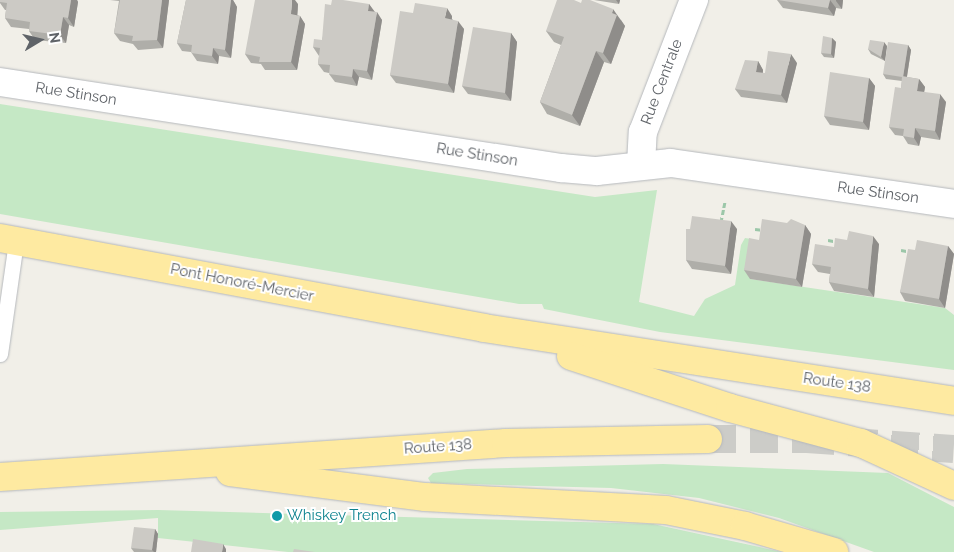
<!DOCTYPE html>
<meta charset="utf-8">
<style>
body{margin:0}
#map{position:relative;width:954px;height:552px;overflow:hidden;background:#f1efe8;font-family:Raleway,sans-serif}
div>[style]{position:absolute}
[style*='--x']{left:calc(var(--x)*1px);top:calc(var(--y)*1px);width:calc(var(--w)*1px);rotate:calc(var(--a)*1deg)}
.green>*{inset:0;background:#c5e8c5}
.trunk-tunnel>*{height:28px;margin-top:-14px;transform-origin:0;background:repeating-linear-gradient(90deg,#ccccc8 0 28px,transparent 0 42px)}
.path>*{height:3px;margin-top:-1.5px;transform-origin:0;background:repeating-linear-gradient(90deg,#9cc7a9 0 5px,transparent 0 7.5px)}
.roads{filter:drop-shadow(0 0 1px #b5b8bc) drop-shadow(0 0 1px #b5b8bc)}
.service>*{height:15px;margin:-7.5px;padding:0 7.5px;transform-origin:7.5px;border-radius:7.5px;background:#fff}
.minor>*{height:28px;margin:-14px;padding:0 14px;transform-origin:14px;border-radius:14px;background:#fff}
.trunk>*{height:28px;margin:-14px;padding:0 14px;transform-origin:14px;border-radius:14px;background:#feeaa1}
.wall>*{inset:0;background:#afaea9}
.shaded-wall>*{inset:0;background:#8f8d8a}
.building>*{inset:0;background:#cccac5}
.dots>*{width:14px;height:14px;translate:-50% -50%;box-sizing:border-box;border:2px solid #fff;border-radius:50%}
span{translate:-50% -50%;white-space:nowrap;text-align:center;line-height:1.15;-webkit-text-stroke:4px #fff;paint-order:stroke}
.street-label{font-size:15px;color:#5f6368}
.culture-label{font-size:15px;color:#0d838f}
.left{translate:0 -50%;text-align:left}
.north{position:absolute;left:15px;top:15px;width:50px;height:50px;-webkit-text-stroke:4px #fff;paint-order:stroke;rotate:81deg;font-size:14px;font-weight:700;line-height:20px;text-align:center;color:#5f6368}
.north::after{content:'';display:block;margin:auto;width:18px;height:22px;background:#5f6368;clip-path:polygon(50% 0,100% 100%,50% 72%,0 100%)}
</style>
<div id="map">
<div class="green">
<div style="clip-path:polygon(0 104px,595px 197px,657px 190px,639px 302px,694px 316px,705px 299px,735px 285px,741px 245px,745px 238px,751px 239px,750px 279px,945px 308px,954px 315px,954px 370px,660px 332px,544px 309px,542px 304px,519px 304px,0 214px)"></div>
<div style="clip-path:polygon(663px 464px,888px 473px,954px 507px,954px 552px,874px 552px,779px 518px,699px 498px,611px 488px,431px 483px,428px 478px,433px 473px,467px 469px)"></div>
<div style="clip-path:polygon(158px 510px,653px 524px,782px 552px,288px 552px,158px 538px,158px 518px,0 530px,0 512px)"></div>
</div>
<div class="trunk-tunnel">
<div style="--x:708;--y:439;--w:99;--a:0"></div>
<div style="--x:807;--y:439;--w:147;--a:3.9"></div>
</div>
<div class="path">
<div style="--x:721;--y:222;--w:21;--a:-79"></div>
<div style="--x:755;--y:229;--w:9;--a:6"></div>
<div style="--x:828;--y:240;--w:11;--a:10"></div>
<div style="--x:901;--y:250;--w:11;--a:10"></div>
</div>
<div class="roads">
<div class="service">
<div style="--x:0;--y:354;--w:114;--a:-81.9"></div>
</div>
<div class="minor">
<div style="--x:0;--y:82;--w:568;--a:8.72"></div>
<div style="--x:561;--y:168;--w:36;--a:5"></div>
<div style="--x:597;--y:171;--w:74;--a:-6.2"></div>
<div style="--x:671;--y:163;--w:286;--a:8.2"></div>
<div style="--x:641;--y:165;--w:33;--a:-87"></div>
<div style="--x:643;--y:132;--w:142;--a:-68.9"></div>
</div>
<div class="trunk">
<div style="--x:0;--y:238;--w:492;--a:10.5"></div>
<div style="--x:484;--y:328;--w:476;--a:8.8"></div>
<div style="--x:571;--y:356;--w:167;--a:18.1"></div>
<div style="--x:730;--y:408;--w:136;--a:15"></div>
<div style="--x:861;--y:443;--w:102;--a:24.8"></div>
<div style="--x:230;--y:472;--w:197;--a:7.3"></div>
<div style="--x:425;--y:497;--w:241;--a:3.1"></div>
<div style="--x:666;--y:510;--w:81;--a:11.4"></div>
<div style="--x:745;--y:526;--w:93;--a:16.3"></div>
<div style="--x:0;--y:477;--w:507;--a:-3.84"></div>
<div style="--x:506;--y:443;--w:202;--a:-1.1"></div>
</div>
</div>
<div class="wall">
<div style="clip-path:polygon(0 0,77px 0,78px 2px,74px 27px,69px 25px,66px 43px,35px 40px,29px 31px,29px 29px,11px 27px,5px 18px,6px 10px,5px 10px,0 3px)"></div>
<div style="clip-path:polygon(110px 0,169px 0,163px 48px,138px 50px,133px 44px,120px 41px,114px 33px,119px 1px)"></div>
<div style="clip-path:polygon(186px 0,233px 0,237px 7px,231px 58px,219px 56px,218px 64px,197px 61px,191px 52px,182px 51px,177px 43px)"></div>
<div style="clip-path:polygon(594px 0,620px 0,619px 4px)"></div>
<div style="clip-path:polygon(777px 0,843px 0,842px 9px,836px 8px,834px 16px,783px 8px)"></div>
<div style="clip-path:polygon(581px 3px,621px 20px,625px 26px,611px 64px,604px 62px,580px 126px,547px 114px,540px 102px,561px 45px,554px 42px,546px 31px)"></div>
<div style="clip-path:polygon(298px 4px,297px 15px,300px 16px,305px 24px,297px 70px,265px 70px,261px 64px,251px 63px,245px 54px)"></div>
<div style="clip-path:polygon(369px 4px,374px 12px,382px 20px,372px 80px,359px 77px,357px 86px,335px 82px,329px 74px,329px 73px,324px 72px,318px 64px,319px 56px,313px 47px,322px 40px,331px 5px)"></div>
<div style="clip-path:polygon(413px 13px,452px 16px,452px 19px,464px 29px,454px 93px,396px 83px,390px 75px)"></div>
<div style="clip-path:polygon(511px 33px,517px 42px,511px 101px,468px 94px,462px 86px)"></div>
<div style="clip-path:polygon(832px 38px,836px 42px,834px 58px,824px 57px,821px 53px)"></div>
<div style="clip-path:polygon(908px 45px,911px 50px,907px 77px,919px 79px,925px 87px,924px 92px,946px 102px,940px 140px,921px 137px,919px 146px,908px 144px,903px 136px,895px 135px,889px 127px,901px 88px,902px 81px,886px 79px,883px 74px)"></div>
<div style="clip-path:polygon(887px 46px,885px 61px,871px 54px,868px 49px)"></div>
<div style="clip-path:polygon(758px 61px,763px 70px,763px 73px,765px 73px,797px 63px,787px 103px,741px 97px,735px 89px)"></div>
<div style="clip-path:polygon(869px 78px,875px 86px,869px 130px,830px 125px,824px 116px)"></div>
<div style="clip-path:polygon(805px 225px,811px 234px,802px 287px,750px 279px,744px 270px,759px 240px)"></div>
<div style="clip-path:polygon(690px 229px,737px 229px,731px 274px,692px 269px,686px 260px)"></div>
<div style="clip-path:polygon(879px 244px,874px 297px,834px 291px,829px 282px,830px 274px,818px 272px,812px 264px,834px 247px)"></div>
<div style="clip-path:polygon(948px 246px,954px 254px,945px 308px,905px 301px,900px 292px,915px 250px)"></div>
<div style="clip-path:polygon(155px 529px,158px 534px,156px 552px,134px 552px,131px 548px)"></div>
</div>
<div class="shaded-wall">
<div style="clip-path:polygon(71px 0,77px 0,78px 2px,74px 27px,68px 18px)"></div>
<div style="clip-path:polygon(162px 0,169px 0,163px 48px,157px 40px)"></div>
<div style="clip-path:polygon(231px 0,233px 0,237px 7px,231px 58px,225px 50px)"></div>
<div style="clip-path:polygon(292px 0,295px 0,298px 4px,297px 22px,291px 14px)"></div>
<div style="clip-path:polygon(616px 0,620px 0,619px 4px)"></div>
<div style="clip-path:polygon(830px 0,836px 8px,834px 16px,828px 8px)"></div>
<div style="clip-path:polygon(836px 0,843px 0,842px 9px,836px 1px)"></div>
<div style="clip-path:polygon(369px 4px,375px 12px,368px 11px)"></div>
<div style="clip-path:polygon(447px 8px,452px 16px,451px 27px,445px 18px)"></div>
<div style="clip-path:polygon(613px 9px,625px 26px,611px 64px,603px 53px,612px 13px)"></div>
<div style="clip-path:polygon(377px 12px,382px 20px,372px 80px,367px 71px)"></div>
<div style="clip-path:polygon(300px 16px,305px 24px,297px 70px,291px 62px)"></div>
<div style="clip-path:polygon(63px 17px,69px 25px,66px 43px,60px 35px)"></div>
<div style="clip-path:polygon(458px 21px,464px 29px,454px 93px,448px 84px)"></div>
<div style="clip-path:polygon(511px 33px,517px 42px,511px 101px,505px 93px)"></div>
<div style="clip-path:polygon(832px 38px,836px 42px,834px 58px,831px 54px)"></div>
<div style="clip-path:polygon(884px 42px,887px 46px,885px 61px,881px 57px)"></div>
<div style="clip-path:polygon(908px 45px,911px 50px,906px 82px,903px 77px)"></div>
<div style="clip-path:polygon(213px 48px,219px 56px,218px 64px,212px 56px)"></div>
<div style="clip-path:polygon(596px 51px,604px 62px,580px 126px,572px 115px)"></div>
<div style="clip-path:polygon(791px 54px,797px 63px,787px 103px,781px 95px)"></div>
<div style="clip-path:polygon(758px 61px,763px 70px,762px 80px,756px 72px)"></div>
<div style="clip-path:polygon(353px 69px,359px 77px,357px 86px,352px 77px)"></div>
<div style="clip-path:polygon(869px 78px,875px 86px,869px 130px,863px 122px)"></div>
<div style="clip-path:polygon(919px 79px,925px 87px,923px 99px,917px 91px)"></div>
<div style="clip-path:polygon(940px 94px,946px 102px,940px 140px,935px 131px)"></div>
<div style="clip-path:polygon(915px 128px,921px 137px,919px 146px,914px 138px)"></div>
<div style="clip-path:polygon(731px 221px,737px 229px,731px 274px,725px 266px)"></div>
<div style="clip-path:polygon(805px 225px,811px 234px,802px 287px,796px 279px)"></div>
<div style="clip-path:polygon(873px 236px,879px 244px,874px 297px,868px 289px)"></div>
<div style="clip-path:polygon(948px 246px,954px 254px,945px 308px,939px 299px)"></div>
<div style="clip-path:polygon(155px 529px,158px 534px,156px 552px,154px 552px,152px 550px)"></div>
<div style="clip-path:polygon(223px 544px,226px 549px,226px 552px,222px 552px)"></div>
</div>
<div class="building">
<div style="clip-path:polygon(0 0,71px 0,68px 18px,63px 17px,60px 35px,29px 31px,30px 22px,5px 18px,7px 3px,0 2px)"></div>
<div style="clip-path:polygon(120px 0,162px 0,157px 40px,132px 41px,133px 36px,114px 33px)"></div>
<div style="clip-path:polygon(186px 0,231px 0,225px 50px,213px 48px,212px 56px,191px 53px,192px 45px,177px 43px)"></div>
<div style="clip-path:polygon(255px 0,292px 0,291px 14px,300px 16px,291px 62px,259px 62px,260px 57px,245px 54px)"></div>
<div style="clip-path:polygon(332px 0,343px 0,369px 4px,368px 11px,377px 12px,367px 71px,353px 69px,352px 77px,329px 74px,330px 65px,318px 64px,320px 48px,313px 47px,314px 39px,322px 40px,325px 4px,331px 5px)"></div>
<div style="clip-path:polygon(557px 0,574px 0,581px 3px,582px 0,590px 0,613px 9px,612px 13px,617px 15px,603px 53px,596px 51px,572px 115px,540px 102px,564px 37px,546px 31px)"></div>
<div style="clip-path:polygon(778px 0,830px 0,828px 8px)"></div>
<div style="clip-path:polygon(415px 3px,447px 8px,445px 18px,458px 21px,448px 84px,390px 75px,400px 11px,413px 13px)"></div>
<div style="clip-path:polygon(473px 27px,511px 33px,505px 93px,462px 86px)"></div>
<div style="clip-path:polygon(823px 36px,832px 38px,831px 54px,821px 53px)"></div>
<div style="clip-path:polygon(870px 40px,884px 42px,881px 57px,868px 49px)"></div>
<div style="clip-path:polygon(888px 42px,908px 45px,903px 77px,902px 77px,883px 74px)"></div>
<div style="clip-path:polygon(768px 51px,791px 54px,781px 95px,735px 89px,745px 60px,758px 61px,756px 72px,765px 73px)"></div>
<div style="clip-path:polygon(830px 72px,869px 78px,863px 122px,824px 116px)"></div>
<div style="clip-path:polygon(902px 76px,919px 79px,917px 91px,940px 94px,935px 131px,915px 128px,914px 138px,903px 136px,904px 129px,889px 127px,895px 87px,901px 88px)"></div>
<div style="clip-path:polygon(692px 216px,731px 221px,725px 266px,686px 260px,686px 229px,690px 229px)"></div>
<div style="clip-path:polygon(762px 219px,787px 223px,791px 219px,805px 225px,796px 279px,744px 270px,749px 238px,759px 240px)"></div>
<div style="clip-path:polygon(849px 231px,873px 236px,868px 289px,829px 282px,831px 267px,812px 264px,815px 244px,834px 247px,835px 238px,847px 240px)"></div>
<div style="clip-path:polygon(917px 240px,948px 246px,939px 299px,900px 292px,908px 249px,915px 250px)"></div>
<div style="clip-path:polygon(134px 527px,155px 529px,152px 550px,131px 548px)"></div>
<div style="clip-path:polygon(193px 539px,223px 544px,222px 552px,191px 552px)"></div>
<div style="clip-path:polygon(294px 549px,315px 552px,293px 552px)"></div>
</div>
<div class="dots">
<div style="left:277px;top:516px;background:#0f9aa8"></div>
</div>
<div class="street-label">
<span style="left:662px;top:82px;rotate:-69deg">Rue Centrale</span>
<span style="left:76px;top:94px;rotate:9deg">Rue Stinson</span>
<span style="left:477px;top:155px;rotate:9deg">Rue Stinson</span>
<span style="left:878px;top:193px;rotate:8deg">Rue Stinson</span>
<span style="left:242px;top:283px;rotate:11deg">Pont Honoré-Mercier</span>
<span style="left:837px;top:383px;rotate:8deg">Route 138</span>
<span style="left:438px;top:447px;rotate:-4deg">Route 138</span>
</div>
<div class="culture-label">
<span class="left" style="left:287px;top:516px">Whiskey Trench</span>
</div>
<div class="north">N</div>
</div>
